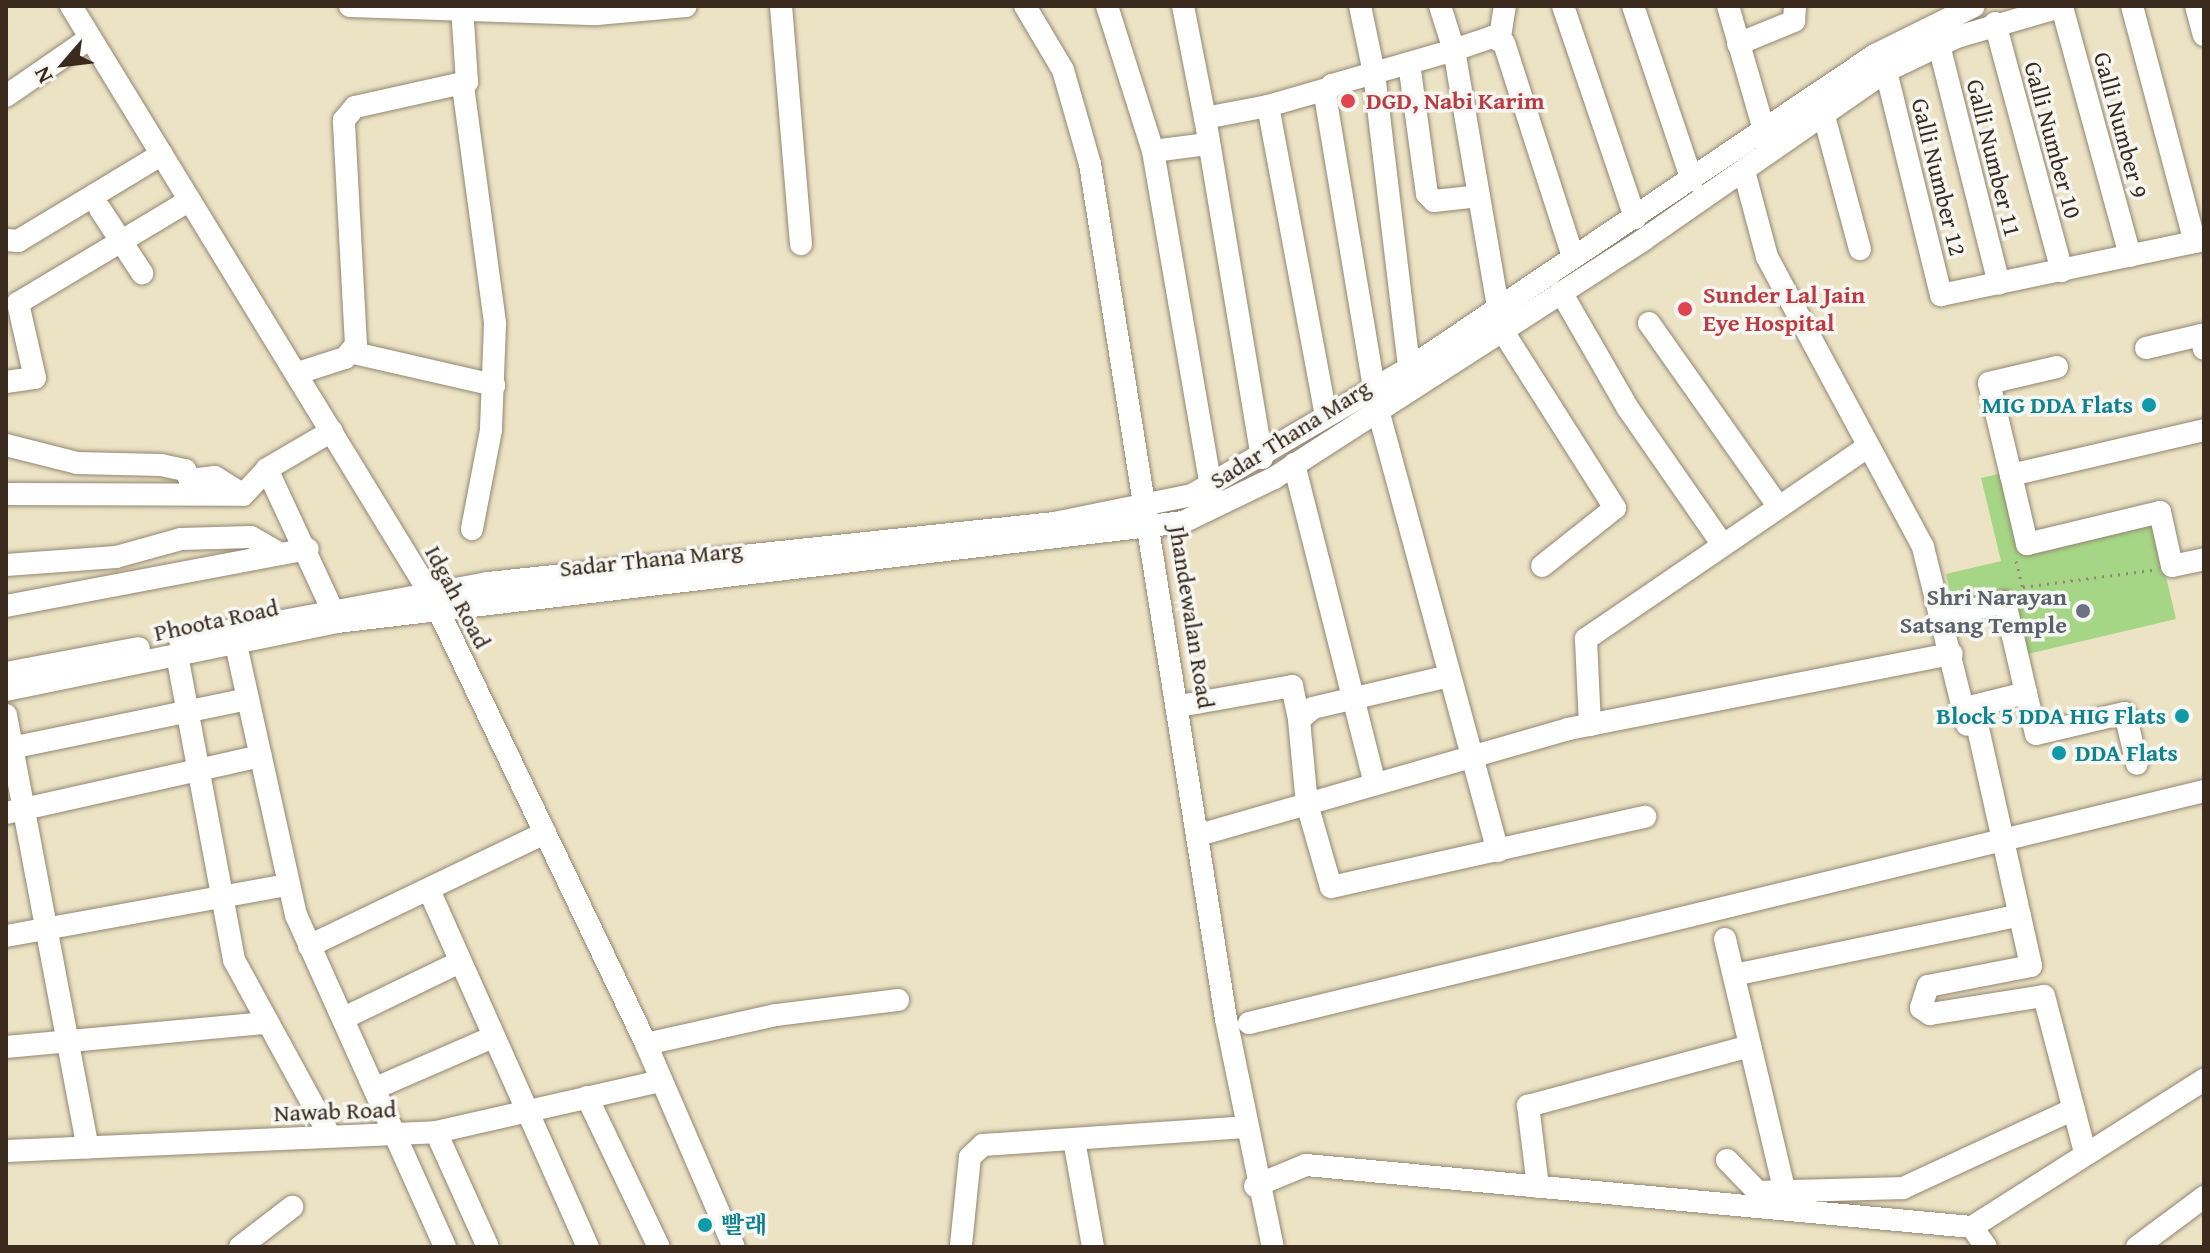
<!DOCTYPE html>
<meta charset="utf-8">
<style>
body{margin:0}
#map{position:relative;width:2210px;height:1253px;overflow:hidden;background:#ece3c5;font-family:"Gentium Book Plus","Noto Serif KR",serif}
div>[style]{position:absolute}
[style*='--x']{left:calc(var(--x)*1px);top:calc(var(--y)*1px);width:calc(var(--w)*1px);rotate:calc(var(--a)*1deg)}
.green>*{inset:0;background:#a5d685}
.path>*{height:3px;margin-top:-1.5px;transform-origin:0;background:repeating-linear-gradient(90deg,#948672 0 2px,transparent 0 8px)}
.roads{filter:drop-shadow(0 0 2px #948672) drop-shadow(0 0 2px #948672)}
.minor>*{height:22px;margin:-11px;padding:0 11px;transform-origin:11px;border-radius:11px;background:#fff}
.dots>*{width:22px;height:22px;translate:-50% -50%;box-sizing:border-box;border:4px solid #f6f6f2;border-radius:50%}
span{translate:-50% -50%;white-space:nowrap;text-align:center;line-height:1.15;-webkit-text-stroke:7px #f6f6f2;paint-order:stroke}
.health-label{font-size:24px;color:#be3a42;font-weight:700}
.left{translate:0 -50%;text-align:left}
.street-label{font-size:24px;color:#3b2a1e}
.culture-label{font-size:24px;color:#0d838f;font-weight:700}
.right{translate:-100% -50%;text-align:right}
.worship-label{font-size:24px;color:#5b616d;font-weight:700}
.frame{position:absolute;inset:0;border:8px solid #3b2a1e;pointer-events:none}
.north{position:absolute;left:24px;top:24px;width:80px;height:80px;-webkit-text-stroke:6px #f6f6f2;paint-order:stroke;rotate:242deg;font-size:22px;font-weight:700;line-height:32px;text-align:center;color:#3b2a1e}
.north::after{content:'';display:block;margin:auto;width:28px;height:36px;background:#3b2a1e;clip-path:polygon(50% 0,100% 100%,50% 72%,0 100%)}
</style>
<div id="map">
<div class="green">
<div style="clip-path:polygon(2006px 472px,2025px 552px,2153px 521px,2176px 619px,2024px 655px,2009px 591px,1953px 604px,1946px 574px,2001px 561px,1981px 478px)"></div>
</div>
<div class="path">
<div style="--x:2016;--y:561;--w:33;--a:76"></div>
<div style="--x:2023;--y:587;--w:130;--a:-7.5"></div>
</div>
<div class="roads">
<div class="minor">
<div style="--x:71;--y:6;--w:690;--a:58.57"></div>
<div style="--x:431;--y:595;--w:498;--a:64.4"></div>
<div style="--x:646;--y:1044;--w:221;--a:66.6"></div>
<div style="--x:350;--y:6;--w:247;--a:1.9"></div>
<div style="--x:597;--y:14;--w:89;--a:-5.1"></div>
<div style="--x:781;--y:6;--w:239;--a:85.2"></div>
<div style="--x:1025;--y:6;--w:74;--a:59.3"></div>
<div style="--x:1063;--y:70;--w:98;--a:74"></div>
<div style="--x:1090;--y:164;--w:866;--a:80.96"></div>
<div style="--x:1226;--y:1019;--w:233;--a:78.4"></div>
<div style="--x:1107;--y:6;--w:152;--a:72.4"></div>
<div style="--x:1153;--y:151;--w:342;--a:80.2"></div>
<div style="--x:1183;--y:6;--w:114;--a:78.9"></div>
<div style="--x:1360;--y:6;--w:68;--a:78.2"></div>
<div style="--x:1374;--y:73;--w:83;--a:-16"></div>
<div style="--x:1454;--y:50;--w:46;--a:-107.7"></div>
<div style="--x:1563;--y:6;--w:224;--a:71.2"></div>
<div style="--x:1633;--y:6;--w:184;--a:71.3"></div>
<div style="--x:1728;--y:6;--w:147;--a:73.8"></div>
<div style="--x:2132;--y:6;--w:244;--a:75.1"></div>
<div style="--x:2196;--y:6;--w:30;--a:75"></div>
<div style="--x:2062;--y:7;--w:258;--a:74.7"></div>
<div style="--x:1995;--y:23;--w:257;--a:74.9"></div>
<div style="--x:1500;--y:37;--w:31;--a:-81"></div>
<div style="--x:1738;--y:44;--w:61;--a:-22.3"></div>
<div style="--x:1794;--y:21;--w:15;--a:-86"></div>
<div style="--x:1939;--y:45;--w:246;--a:75.9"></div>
<div style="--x:1409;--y:63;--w:132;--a:82.2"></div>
<div style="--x:1427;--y:194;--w:10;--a:45"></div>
<div style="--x:1434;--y:201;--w:45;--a:-6.3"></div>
<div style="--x:1886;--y:71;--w:231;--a:76.2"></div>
<div style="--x:1941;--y:295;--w:269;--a:-11.8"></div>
<div style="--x:463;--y:86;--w:240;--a:82.3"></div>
<div style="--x:495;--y:324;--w:106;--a:92.2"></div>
<div style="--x:491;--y:430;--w:101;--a:100.9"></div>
<div style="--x:6;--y:96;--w:102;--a:-34.6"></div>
<div style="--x:1268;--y:106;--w:61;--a:-16.1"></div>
<div style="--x:1824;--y:116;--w:138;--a:74.9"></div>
<div style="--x:1153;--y:151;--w:55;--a:-7.3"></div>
<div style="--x:1744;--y:171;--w:89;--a:75"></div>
<div style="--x:1767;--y:257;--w:329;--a:61.7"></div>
<div style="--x:1923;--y:547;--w:183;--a:76.1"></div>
<div style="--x:100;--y:209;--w:77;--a:56.7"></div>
<div style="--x:6;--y:240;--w:12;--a:5"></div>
<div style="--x:18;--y:241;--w:168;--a:-31.1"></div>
<div style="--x:1561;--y:292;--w:133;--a:60.1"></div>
<div style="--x:1627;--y:407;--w:165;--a:55.2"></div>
<div style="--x:1498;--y:307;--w:261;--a:-99.7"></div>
<div style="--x:1454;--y:50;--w:40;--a:-18.9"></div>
<div style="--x:1492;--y:37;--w:13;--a:27"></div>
<div style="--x:1504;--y:43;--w:225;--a:72.1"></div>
<div style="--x:1649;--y:323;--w:220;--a:54.8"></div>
<div style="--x:1502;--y:330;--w:211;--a:57.6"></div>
<div style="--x:1615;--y:508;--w:93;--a:141.5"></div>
<div style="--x:2146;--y:348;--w:57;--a:-13.3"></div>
<div style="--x:2201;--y:335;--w:14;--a:78"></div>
<div style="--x:354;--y:353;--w:144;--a:12.9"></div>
<div style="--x:2057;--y:367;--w:70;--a:166.8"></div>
<div style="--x:1989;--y:383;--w:95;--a:76.6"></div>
<div style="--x:2011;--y:475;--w:198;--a:-13.1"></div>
<div style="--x:298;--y:373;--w:49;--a:-17.7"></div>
<div style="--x:345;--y:358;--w:17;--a:-50"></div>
<div style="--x:356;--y:345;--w:225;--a:-93.1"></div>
<div style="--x:344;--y:120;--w:17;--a:-50"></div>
<div style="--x:355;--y:107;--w:115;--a:-12.6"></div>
<div style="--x:467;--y:82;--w:76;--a:-93.8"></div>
<div style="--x:6;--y:382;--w:29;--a:-8"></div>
<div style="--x:35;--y:378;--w:77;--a:-102.8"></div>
<div style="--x:18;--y:303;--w:200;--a:-30.9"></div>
<div style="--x:1374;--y:388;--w:296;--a:-99.5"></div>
<div style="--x:1325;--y:96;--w:13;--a:-58"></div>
<div style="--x:1332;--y:85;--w:44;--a:-15.9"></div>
<div style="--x:1374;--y:73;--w:297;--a:83.2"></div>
<div style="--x:1378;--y:410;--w:457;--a:74.8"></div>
<div style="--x:6;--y:445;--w:73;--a:14.2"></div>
<div style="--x:77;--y:463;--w:84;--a:1.4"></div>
<div style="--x:161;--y:465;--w:25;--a:12"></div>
<div style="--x:185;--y:470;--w:11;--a:63"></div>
<div style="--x:190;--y:480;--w:25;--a:-7"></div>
<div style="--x:215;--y:477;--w:32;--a:32"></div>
<div style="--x:1262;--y:458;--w:345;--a:-99.5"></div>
<div style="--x:1205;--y:118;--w:64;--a:-10.8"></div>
<div style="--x:1268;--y:106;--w:314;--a:79.4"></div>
<div style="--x:1294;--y:464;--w:330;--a:75.8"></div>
<div style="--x:267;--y:469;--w:166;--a:65.1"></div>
<div style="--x:2011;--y:475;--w:71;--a:76.9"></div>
<div style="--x:2027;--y:544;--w:137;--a:-13.5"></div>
<div style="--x:2160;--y:512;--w:55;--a:77.5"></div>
<div style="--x:2172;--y:566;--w:33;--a:-12"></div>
<div style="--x:6;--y:494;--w:237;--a:0.2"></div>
<div style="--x:243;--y:495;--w:35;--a:-47"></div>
<div style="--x:267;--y:469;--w:75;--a:-30.3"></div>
<div style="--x:6;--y:565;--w:110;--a:-4.2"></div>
<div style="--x:116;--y:557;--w:67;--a:-15.5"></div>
<div style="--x:181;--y:539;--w:70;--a:-1.6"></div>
<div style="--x:251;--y:537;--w:34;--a:30"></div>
<div style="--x:6;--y:606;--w:307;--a:-10.7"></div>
<div style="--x:1958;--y:613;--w:48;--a:-13.2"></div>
<div style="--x:2005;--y:602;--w:93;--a:77"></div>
<div style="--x:2026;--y:693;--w:55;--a:166.2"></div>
<div style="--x:1973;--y:706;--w:266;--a:77.4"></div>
<div style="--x:2031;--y:966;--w:105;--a:169"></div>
<div style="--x:1928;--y:986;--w:23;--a:108"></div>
<div style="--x:1921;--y:1008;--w:11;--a:34"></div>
<div style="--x:1930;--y:1014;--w:115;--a:-9"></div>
<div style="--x:2044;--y:996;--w:161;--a:75.3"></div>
<div style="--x:233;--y:631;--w:291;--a:77.5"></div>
<div style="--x:296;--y:915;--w:364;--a:65.8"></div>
<div style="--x:180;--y:640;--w:313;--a:-10.5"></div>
<div style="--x:488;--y:583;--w:569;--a:-6.05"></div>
<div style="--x:1054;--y:523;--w:141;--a:-11.5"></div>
<div style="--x:1192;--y:495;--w:251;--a:-30.3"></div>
<div style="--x:1409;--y:368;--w:561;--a:-33.89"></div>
<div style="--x:1875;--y:55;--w:110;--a:-26.3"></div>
<div style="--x:177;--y:655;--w:310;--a:79.4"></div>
<div style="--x:234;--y:960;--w:200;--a:61.4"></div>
<div style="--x:6;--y:673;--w:135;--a:-10.6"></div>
<div style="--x:1445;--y:677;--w:136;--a:166.8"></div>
<div style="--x:1313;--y:708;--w:18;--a:139"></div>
<div style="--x:1299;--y:720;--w:84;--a:84.6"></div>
<div style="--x:1307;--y:804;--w:86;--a:73.9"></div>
<div style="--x:1331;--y:887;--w:322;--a:-12.6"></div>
<div style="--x:6;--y:690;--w:338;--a:-11.6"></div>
<div style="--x:337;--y:622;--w:852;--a:-6.74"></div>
<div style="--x:1183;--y:522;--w:101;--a:-25.8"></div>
<div style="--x:1274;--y:478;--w:439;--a:-32.8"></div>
<div style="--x:1643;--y:240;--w:296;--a:-34.8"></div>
<div style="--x:1886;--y:71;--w:79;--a:-25.6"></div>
<div style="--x:1957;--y:37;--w:111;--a:-16.2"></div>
<div style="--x:2026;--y:693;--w:42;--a:76.3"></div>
<div style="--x:2036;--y:734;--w:91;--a:-13.3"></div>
<div style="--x:2125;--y:713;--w:52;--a:76.8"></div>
<div style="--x:1179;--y:706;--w:115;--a:-10"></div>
<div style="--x:1292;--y:686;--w:35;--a:78"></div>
<div style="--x:6;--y:715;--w:440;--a:79.3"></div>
<div style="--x:1590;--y:725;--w:86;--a:-92.7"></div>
<div style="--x:1586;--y:639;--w:340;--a:-34.3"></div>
<div style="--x:6;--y:749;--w:247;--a:-11.7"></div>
<div style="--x:6;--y:813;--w:261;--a:-12.6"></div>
<div style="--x:1199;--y:835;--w:384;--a:-16"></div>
<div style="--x:1568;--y:729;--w:391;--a:-11.1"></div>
<div style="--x:429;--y:890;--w:391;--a:66"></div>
<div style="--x:6;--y:936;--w:287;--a:-10.3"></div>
<div style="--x:1725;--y:939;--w:261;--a:76.7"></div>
<div style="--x:309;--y:946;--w:262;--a:-25.6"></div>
<div style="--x:1734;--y:975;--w:292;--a:-11.8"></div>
<div style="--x:344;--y:1018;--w:129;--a:-25.8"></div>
<div style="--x:1249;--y:1023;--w:983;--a:-13.65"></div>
<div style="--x:646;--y:1044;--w:133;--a:-12.6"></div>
<div style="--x:776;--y:1015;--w:123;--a:-7"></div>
<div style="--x:6;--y:1047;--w:261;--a:-5.3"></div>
<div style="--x:378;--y:1087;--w:125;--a:-23.5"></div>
<div style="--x:587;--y:1097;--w:166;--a:64.4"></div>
<div style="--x:436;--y:1132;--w:126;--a:65.7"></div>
<div style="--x:1074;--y:1140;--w:109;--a:79.9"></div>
<div style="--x:6;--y:1151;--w:430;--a:-2.5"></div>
<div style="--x:436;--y:1132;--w:231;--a:-12.8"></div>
<div style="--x:1727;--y:1160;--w:45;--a:45.9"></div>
<div style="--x:1758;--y:1192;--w:145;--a:-1.6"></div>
<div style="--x:1903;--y:1188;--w:188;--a:-24.8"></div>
<div style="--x:1255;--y:1186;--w:55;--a:-22.4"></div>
<div style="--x:1306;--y:1165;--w:669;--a:5.32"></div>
<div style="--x:1972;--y:1227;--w:275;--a:-32.4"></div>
<div style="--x:1538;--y:1187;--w:82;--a:-97"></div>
<div style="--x:1528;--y:1106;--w:230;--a:-15.1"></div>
<div style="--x:1972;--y:1227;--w:24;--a:55"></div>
<div style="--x:961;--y:1245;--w:88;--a:-84.2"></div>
<div style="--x:970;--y:1157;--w:18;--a:-43"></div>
<div style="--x:983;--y:1145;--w:263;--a:-3.9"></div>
<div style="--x:240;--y:1247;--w:66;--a:-37.6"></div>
<div style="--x:2137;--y:1247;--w:84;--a:-36.7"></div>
</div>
</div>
<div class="dots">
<div style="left:1348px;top:101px;background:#e0444e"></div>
<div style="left:1685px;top:309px;background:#e0444e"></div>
<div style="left:2149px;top:405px;background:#0f9aa8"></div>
<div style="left:2083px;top:611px;background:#6b7280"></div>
<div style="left:2182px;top:716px;background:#0f9aa8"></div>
<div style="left:2059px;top:753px;background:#0f9aa8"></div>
<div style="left:705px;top:1225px;background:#0f9aa8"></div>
</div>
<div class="health-label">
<span class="left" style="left:1366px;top:101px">DGD, Nabi Karim</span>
<span class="left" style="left:1703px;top:309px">Sunder Lal Jain<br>Eye Hospital</span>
</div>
<div class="street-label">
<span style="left:2121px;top:125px;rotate:75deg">Galli Number 9</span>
<span style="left:2053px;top:140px;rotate:75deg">Galli Number 10</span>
<span style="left:1994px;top:158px;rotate:76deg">Galli Number 11</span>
<span style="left:1939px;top:177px;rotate:76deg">Galli Number 12</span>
<span style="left:1290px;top:434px;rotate:-32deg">Sadar Thana Marg</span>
<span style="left:651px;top:559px;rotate:-6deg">Sadar Thana Marg</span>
<span style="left:458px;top:597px;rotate:62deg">Idgah Road</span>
<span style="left:1192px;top:617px;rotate:81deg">Jhandewalan Road</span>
<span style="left:216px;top:620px;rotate:-12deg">Phoota Road</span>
<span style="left:335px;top:1111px;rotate:-2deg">Nawab Road</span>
</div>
<div class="culture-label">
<span class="right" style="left:2133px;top:405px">MIG DDA Flats</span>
<span class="right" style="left:2166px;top:716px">Block 5 DDA HIG Flats</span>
<span class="left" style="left:2075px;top:753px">DDA Flats</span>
<span class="left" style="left:721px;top:1225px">빨래</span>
</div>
<div class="worship-label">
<span class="right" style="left:2067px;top:611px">Shri Narayan<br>Satsang Temple</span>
</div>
<div class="frame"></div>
<div class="north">N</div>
</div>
